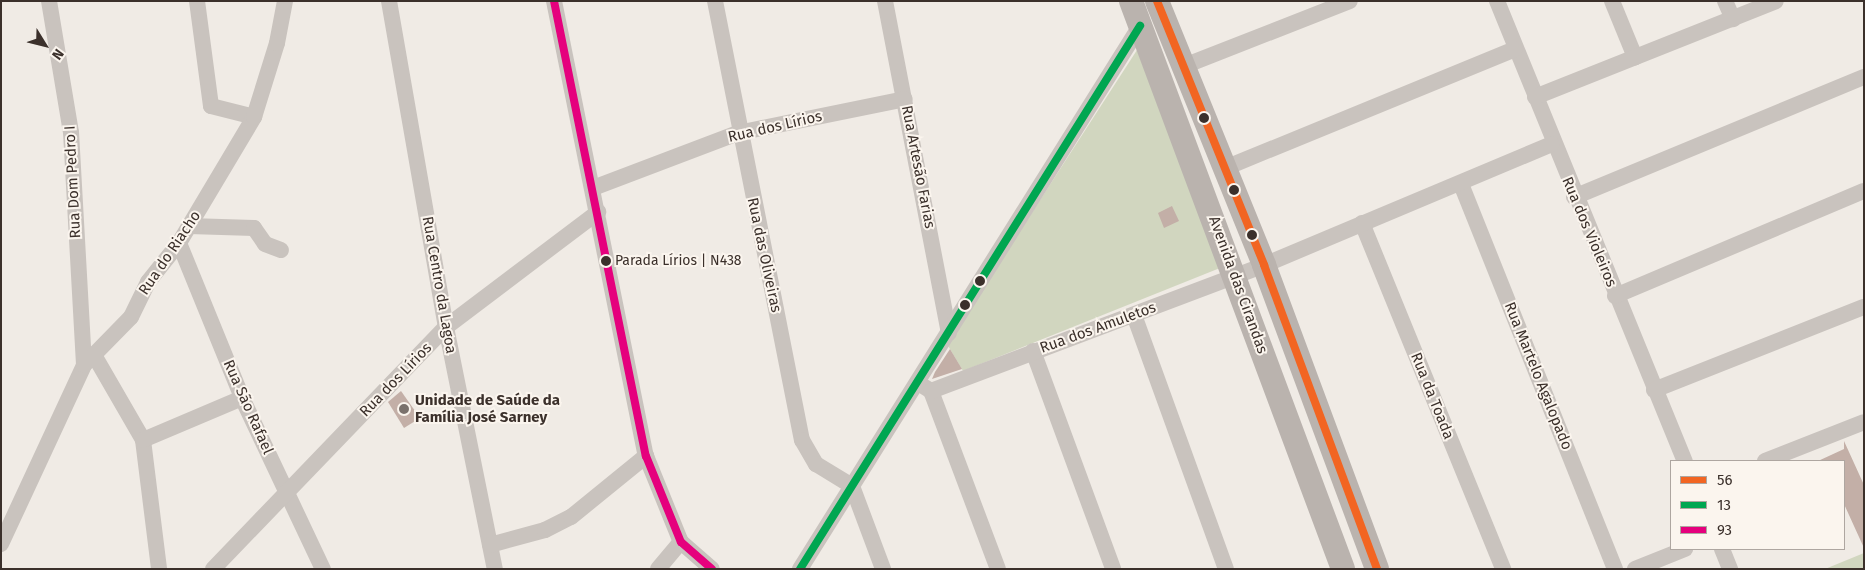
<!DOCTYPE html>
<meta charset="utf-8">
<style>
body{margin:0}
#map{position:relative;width:1865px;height:570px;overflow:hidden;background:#f0ebe5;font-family:"Fira Sans",sans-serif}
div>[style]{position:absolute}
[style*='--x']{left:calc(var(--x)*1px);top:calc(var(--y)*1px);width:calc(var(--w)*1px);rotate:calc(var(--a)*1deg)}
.green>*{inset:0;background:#d1d6bf}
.building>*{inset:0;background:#c3afa7}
.street>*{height:16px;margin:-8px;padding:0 8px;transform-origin:8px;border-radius:8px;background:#c9c3be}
.secondary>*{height:24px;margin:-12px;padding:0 12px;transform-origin:12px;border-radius:12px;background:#bab3ae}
.bus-1>*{height:8px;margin:-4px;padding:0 4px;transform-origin:4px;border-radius:4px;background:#f26522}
.bus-2>*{height:8px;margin:-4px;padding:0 4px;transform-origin:4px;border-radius:4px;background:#00a651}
.bus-3>*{height:8px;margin:-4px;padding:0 4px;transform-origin:4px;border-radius:4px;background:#e5007d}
.dots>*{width:14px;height:14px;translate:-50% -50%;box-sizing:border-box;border:2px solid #fbf5ee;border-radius:50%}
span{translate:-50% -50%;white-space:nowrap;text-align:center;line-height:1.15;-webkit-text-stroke:4px #fbf5ee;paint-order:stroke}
.bus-label{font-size:14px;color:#3b302b}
.left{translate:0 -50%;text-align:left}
.street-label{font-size:15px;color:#3b302b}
.poi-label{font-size:15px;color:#3b302b;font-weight:700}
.frame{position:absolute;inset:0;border:2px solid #3b302b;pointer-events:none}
.legend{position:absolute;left:1670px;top:460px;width:175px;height:90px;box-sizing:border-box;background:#fbf5ee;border:1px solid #aea6a0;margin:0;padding:6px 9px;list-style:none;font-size:15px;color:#3b302b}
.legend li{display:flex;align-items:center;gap:10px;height:25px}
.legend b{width:25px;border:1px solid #aea6a0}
.north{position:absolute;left:20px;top:20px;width:50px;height:50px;-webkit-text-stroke:4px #fbf5ee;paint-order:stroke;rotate:126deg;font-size:14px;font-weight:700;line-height:20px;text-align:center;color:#3b302b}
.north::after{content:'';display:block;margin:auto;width:18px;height:22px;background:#3b302b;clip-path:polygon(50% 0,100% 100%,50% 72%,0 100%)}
</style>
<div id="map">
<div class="green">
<div style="clip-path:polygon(1137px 50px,1220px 268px,963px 371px,947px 344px)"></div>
<div style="clip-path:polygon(1864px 553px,1864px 569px,1825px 569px)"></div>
</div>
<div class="building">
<div style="clip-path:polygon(1172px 206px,1179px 221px,1164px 228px,1158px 213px)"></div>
<div style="clip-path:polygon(950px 349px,962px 369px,932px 379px,935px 372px)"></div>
<div style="clip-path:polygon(401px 391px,420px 418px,404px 428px,388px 402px)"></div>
<div style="clip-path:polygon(1844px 441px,1864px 485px,1864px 548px,1844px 504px,1844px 461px,1818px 461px,1844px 449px)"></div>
</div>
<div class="street">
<div style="--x:49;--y:1;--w:133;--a:80.5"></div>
<div style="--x:71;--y:132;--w:233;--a:86.8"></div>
<div style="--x:197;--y:1;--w:106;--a:82.4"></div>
<div style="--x:211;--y:106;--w:44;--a:14.3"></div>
<div style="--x:389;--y:1;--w:331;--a:80.1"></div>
<div style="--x:446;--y:327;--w:247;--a:78.6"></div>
<div style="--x:554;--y:1;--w:464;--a:78.6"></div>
<div style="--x:646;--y:456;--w:93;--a:67.9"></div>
<div style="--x:681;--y:542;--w:41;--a:41.1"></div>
<div style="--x:715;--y:1;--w:448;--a:78.8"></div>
<div style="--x:802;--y:440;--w:28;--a:60"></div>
<div style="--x:816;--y:464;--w:42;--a:31.4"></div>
<div style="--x:852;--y:486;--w:89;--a:69.5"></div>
<div style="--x:885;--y:1;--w:338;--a:79.1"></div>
<div style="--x:1497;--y:1;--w:497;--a:67.8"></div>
<div style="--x:1612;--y:1;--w:61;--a:67.7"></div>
<div style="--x:1725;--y:1;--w:20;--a:66"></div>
<div style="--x:1184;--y:66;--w:178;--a:-21.4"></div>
<div style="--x:1535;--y:97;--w:259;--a:-21.7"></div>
<div style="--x:1225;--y:168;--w:313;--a:-22.3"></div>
<div style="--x:1461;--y:184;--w:415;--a:68.2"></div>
<div style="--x:593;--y:188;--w:155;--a:-20.8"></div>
<div style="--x:738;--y:133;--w:170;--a:-11.5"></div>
<div style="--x:1574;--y:197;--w:314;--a:-22.5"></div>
<div style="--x:1362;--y:223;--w:374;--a:67.8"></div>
<div style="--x:189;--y:226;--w:65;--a:1.8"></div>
<div style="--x:254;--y:228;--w:19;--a:55"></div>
<div style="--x:265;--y:244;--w:17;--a:21"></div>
<div style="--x:179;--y:243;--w:170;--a:67.8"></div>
<div style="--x:243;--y:400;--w:187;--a:64.7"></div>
<div style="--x:1615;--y:296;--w:270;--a:-22.9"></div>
<div style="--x:1134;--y:315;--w:270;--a:70.1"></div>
<div style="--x:1033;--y:351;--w:232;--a:69.8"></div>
<div style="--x:94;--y:355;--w:98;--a:60"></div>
<div style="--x:143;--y:440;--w:130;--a:82.9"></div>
<div style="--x:923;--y:386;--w:9;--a:32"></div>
<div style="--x:931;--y:391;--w:190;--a:69.4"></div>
<div style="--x:1654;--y:390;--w:226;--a:-21.6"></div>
<div style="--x:931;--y:391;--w:356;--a:-20.7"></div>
<div style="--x:1264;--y:265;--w:312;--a:-22.8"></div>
<div style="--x:143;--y:440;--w:108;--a:-23"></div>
<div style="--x:1765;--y:461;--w:106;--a:-21.5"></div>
<div style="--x:1;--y:544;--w:197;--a:-65.1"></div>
<div style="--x:84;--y:365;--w:67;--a:-45.6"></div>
<div style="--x:131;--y:317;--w:39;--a:-64"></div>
<div style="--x:148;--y:282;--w:50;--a:-51.5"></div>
<div style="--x:179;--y:243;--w:147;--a:-59.2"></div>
<div style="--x:254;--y:117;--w:77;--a:-72.7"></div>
<div style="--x:277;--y:43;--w:43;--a:-79.2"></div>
<div style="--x:490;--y:545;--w:57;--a:-15.3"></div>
<div style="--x:545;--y:530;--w:29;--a:-27"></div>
<div style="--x:571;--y:517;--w:97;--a:-39.1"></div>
<div style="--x:1722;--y:549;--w:22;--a:68"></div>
<div style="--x:213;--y:569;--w:336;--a:-46.1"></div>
<div style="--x:446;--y:327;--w:191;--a:-37.1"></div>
<div style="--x:658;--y:569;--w:35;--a:-50"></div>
<div style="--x:800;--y:569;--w:641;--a:-57.95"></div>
<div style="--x:1635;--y:569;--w:54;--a:-21.8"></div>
</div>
<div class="secondary">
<div style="--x:1131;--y:1;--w:606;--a:69.53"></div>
<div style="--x:1157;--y:1;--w:285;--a:67.9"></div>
<div style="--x:1264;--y:265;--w:324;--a:69.6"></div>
</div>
<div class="bus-1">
<div style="--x:1157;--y:1;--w:285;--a:67.9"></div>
<div style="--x:1264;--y:265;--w:324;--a:69.6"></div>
</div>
<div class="bus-2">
<div style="--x:800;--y:569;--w:641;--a:-57.95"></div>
</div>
<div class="bus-3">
<div style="--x:554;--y:1;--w:464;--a:78.6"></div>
<div style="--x:646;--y:456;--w:93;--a:67.9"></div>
<div style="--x:681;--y:542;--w:41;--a:41.1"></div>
</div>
<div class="dots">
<div style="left:1204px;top:118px;background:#3b302b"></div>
<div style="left:1234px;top:190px;background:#3b302b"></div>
<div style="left:1252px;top:235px;background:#3b302b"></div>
<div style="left:606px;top:261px;background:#3b302b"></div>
<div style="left:980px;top:281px;background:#3b302b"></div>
<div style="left:965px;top:305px;background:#3b302b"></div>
<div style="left:404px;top:409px;background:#7a716c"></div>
</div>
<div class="bus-label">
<span class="left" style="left:615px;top:261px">Parada Lírios | N438</span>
</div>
<div class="street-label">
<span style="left:775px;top:127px;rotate:-13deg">Rua dos Lírios</span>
<span style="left:918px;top:167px;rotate:79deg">Rua Artesão Farias</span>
<span style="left:73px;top:182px;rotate:-93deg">Rua Dom Pedro I</span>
<span style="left:1589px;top:232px;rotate:67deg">Rua dos Violeiros</span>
<span style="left:170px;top:253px;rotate:-56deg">Rua do Riacho</span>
<span style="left:764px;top:255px;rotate:78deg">Rua das Oliveiras</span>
<span style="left:439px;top:285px;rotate:80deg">Rua Centro da Lagoa</span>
<span style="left:1238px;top:285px;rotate:70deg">Avenida das Cirandas</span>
<span style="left:1098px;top:328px;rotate:-20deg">Rua dos Amuletos</span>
<span style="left:1538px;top:376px;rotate:68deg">Rua Martelo Agalopado</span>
<span style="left:396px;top:380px;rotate:-46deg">Rua dos Lírios</span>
<span style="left:1432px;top:396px;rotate:68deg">Rua da Toada</span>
<span style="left:248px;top:407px;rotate:66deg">Rua São Rafael</span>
</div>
<div class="poi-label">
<span class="left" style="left:415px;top:409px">Unidade de Saúde da<br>Família José Sarney</span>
</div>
<div class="frame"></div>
<ul class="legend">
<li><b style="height:6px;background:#f26522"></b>56</li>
<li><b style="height:6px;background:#00a651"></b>13</li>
<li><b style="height:6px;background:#e5007d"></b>93</li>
</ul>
<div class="north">N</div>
</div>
